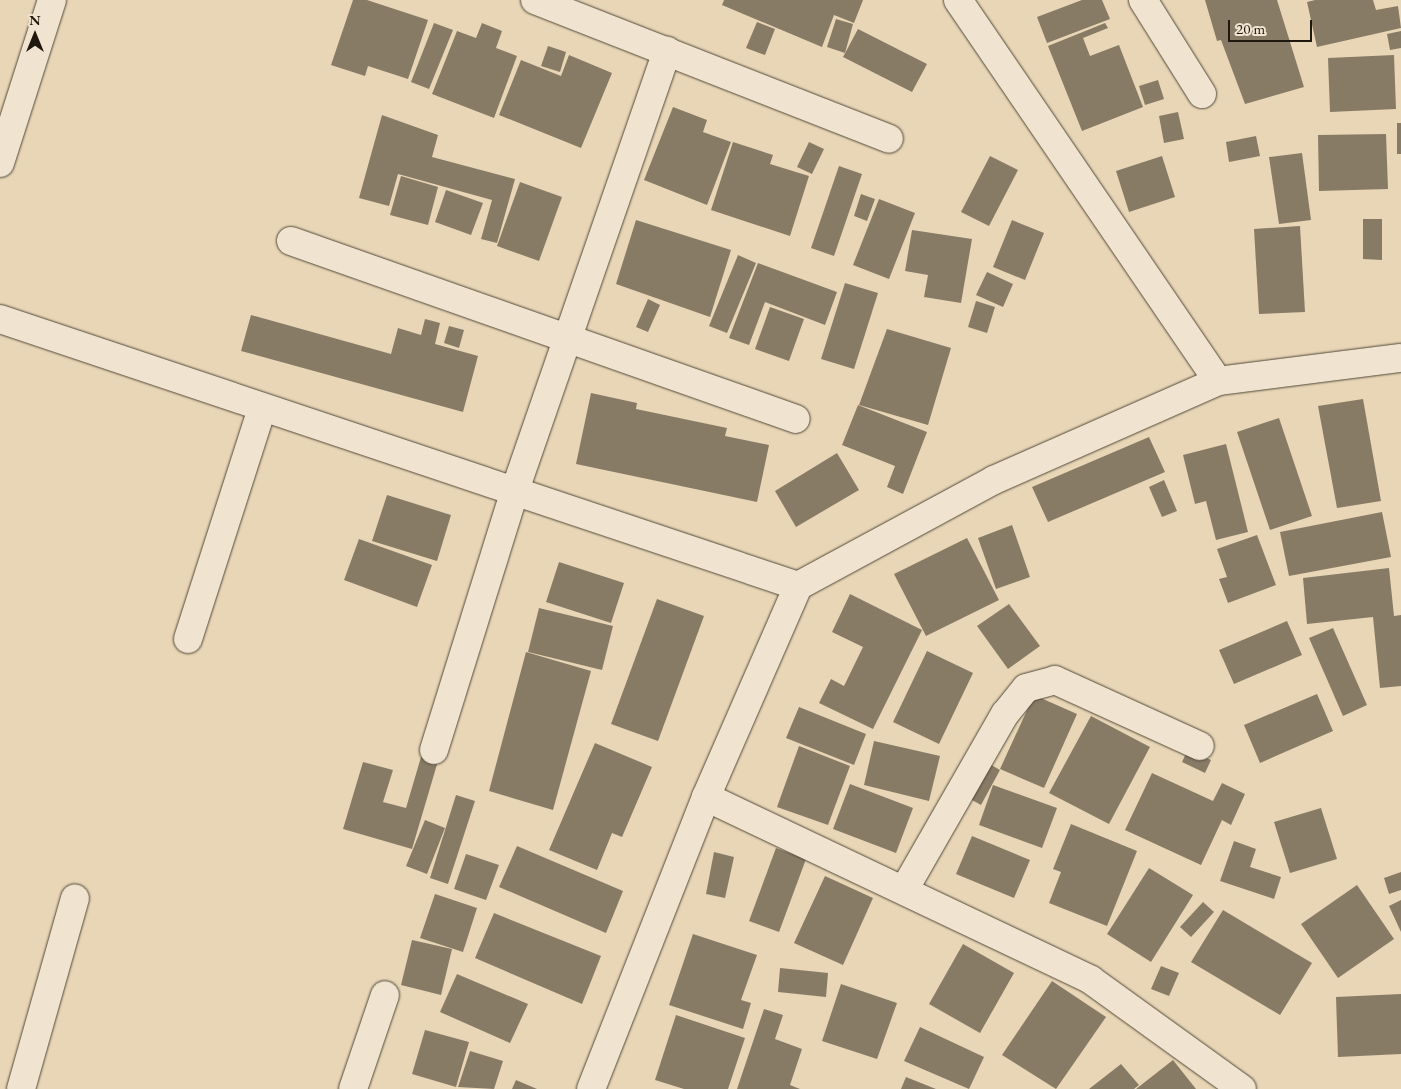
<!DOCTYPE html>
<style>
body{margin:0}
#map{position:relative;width:1401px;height:1089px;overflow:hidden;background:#e8d6b6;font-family:"EB Garamond",serif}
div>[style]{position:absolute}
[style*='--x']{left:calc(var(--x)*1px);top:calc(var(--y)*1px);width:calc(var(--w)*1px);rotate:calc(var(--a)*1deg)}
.building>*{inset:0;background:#887b66}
.roads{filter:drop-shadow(0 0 1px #514839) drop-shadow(0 0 1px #514839)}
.minor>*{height:28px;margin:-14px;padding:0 14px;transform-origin:14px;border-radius:14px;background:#f0e4d0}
span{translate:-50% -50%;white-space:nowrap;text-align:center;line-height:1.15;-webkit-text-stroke:4.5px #f0e4d0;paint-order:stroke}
.north{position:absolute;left:10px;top:10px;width:50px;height:50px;-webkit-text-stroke:4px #f0e4d0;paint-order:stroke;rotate:0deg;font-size:14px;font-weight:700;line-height:20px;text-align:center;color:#1f180f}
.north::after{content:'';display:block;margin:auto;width:18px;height:22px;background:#1f180f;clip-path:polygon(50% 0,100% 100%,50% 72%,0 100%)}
.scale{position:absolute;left:1228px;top:20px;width:84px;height:22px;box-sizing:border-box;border:2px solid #1f180f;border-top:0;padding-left:6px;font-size:15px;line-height:18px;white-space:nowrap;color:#1f180f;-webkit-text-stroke:4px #f0e4d0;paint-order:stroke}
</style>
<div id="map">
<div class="building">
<div style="clip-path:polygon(353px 0,367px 0,428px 20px,408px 79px,368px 66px,365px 76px,331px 65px)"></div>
<div style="clip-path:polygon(724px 0,863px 0,854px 23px,834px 15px,822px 47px,722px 5px)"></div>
<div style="clip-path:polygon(1082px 0,1102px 0,1110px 19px,1047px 43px,1037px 17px)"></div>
<div style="clip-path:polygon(1205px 0,1277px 0,1304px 87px,1245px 104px,1221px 40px,1217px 41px)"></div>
<div style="clip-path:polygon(1315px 0,1373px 0,1376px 10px,1398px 6px,1401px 28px,1317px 47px,1307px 2px)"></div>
<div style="clip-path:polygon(836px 19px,853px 24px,845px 53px,827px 47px)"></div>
<div style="clip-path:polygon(757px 22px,775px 29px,765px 55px,746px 48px)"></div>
<div style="clip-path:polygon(434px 23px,453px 30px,429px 89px,411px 82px)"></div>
<div style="clip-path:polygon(482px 23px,502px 31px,496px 48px,517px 56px,494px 118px,432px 94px,457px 31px,476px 38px)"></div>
<div style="clip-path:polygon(1105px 23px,1108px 28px,1083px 38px,1090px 56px,1119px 45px,1143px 107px,1082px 131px,1048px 46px)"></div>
<div style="clip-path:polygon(858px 29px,927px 64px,912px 92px,843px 57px)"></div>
<div style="clip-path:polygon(1401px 31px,1401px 48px,1390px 50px,1387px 34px)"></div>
<div style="clip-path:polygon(548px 46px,566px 52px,560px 72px,541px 66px)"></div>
<div style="clip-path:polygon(569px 55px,612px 73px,581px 148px,499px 115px,521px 60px,561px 76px)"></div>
<div style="clip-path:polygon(1394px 55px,1396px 109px,1330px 112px,1328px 58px)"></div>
<div style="clip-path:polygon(1158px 80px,1164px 99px,1145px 105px,1139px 86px)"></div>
<div style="clip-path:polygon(673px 107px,707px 120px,703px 132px,731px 142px,707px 205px,644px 180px)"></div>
<div style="clip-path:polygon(1178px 112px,1184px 139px,1164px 143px,1159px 116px)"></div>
<div style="clip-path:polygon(382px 115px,438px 135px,432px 157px,515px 179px,497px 243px,481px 239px,492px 200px,398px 174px,389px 206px,359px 198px)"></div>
<div style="clip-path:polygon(1397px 123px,1401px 123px,1401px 154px,1397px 154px)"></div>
<div style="clip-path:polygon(1386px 134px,1388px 189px,1319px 191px,1318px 135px)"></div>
<div style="clip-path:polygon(1256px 136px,1260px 156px,1229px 162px,1226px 142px)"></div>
<div style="clip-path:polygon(733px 142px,773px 155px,770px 164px,809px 176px,790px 236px,711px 210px)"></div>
<div style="clip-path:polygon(809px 142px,824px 149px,812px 174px,797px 167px)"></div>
<div style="clip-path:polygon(1302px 153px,1311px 220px,1279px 224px,1269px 157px)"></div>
<div style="clip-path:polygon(990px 156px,1018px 170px,989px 226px,961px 212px)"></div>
<div style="clip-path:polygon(1162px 156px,1175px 197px,1129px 212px,1116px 171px)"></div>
<div style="clip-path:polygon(839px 166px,862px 174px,834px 256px,811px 248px)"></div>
<div style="clip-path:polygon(401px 176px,438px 187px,428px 225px,390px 215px)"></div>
<div style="clip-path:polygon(520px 182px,562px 197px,539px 261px,497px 246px)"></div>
<div style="clip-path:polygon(446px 190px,483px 203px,471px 235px,435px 222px)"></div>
<div style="clip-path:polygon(861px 194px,875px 199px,867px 221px,854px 216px)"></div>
<div style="clip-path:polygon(879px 199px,915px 213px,889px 279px,853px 265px)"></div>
<div style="clip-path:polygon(1363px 219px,1382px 219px,1382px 260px,1363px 259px)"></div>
<div style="clip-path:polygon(636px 220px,731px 250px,710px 317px,616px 284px)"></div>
<div style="clip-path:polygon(1012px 220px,1044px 233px,1025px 280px,993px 267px)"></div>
<div style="clip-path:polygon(1300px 226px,1305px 312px,1259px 314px,1254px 229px)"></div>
<div style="clip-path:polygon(912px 230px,972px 239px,961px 303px,924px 297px,928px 275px,905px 271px)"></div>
<div style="clip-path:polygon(738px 255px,756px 263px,727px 333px,709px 326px)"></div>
<div style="clip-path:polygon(758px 263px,837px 292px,825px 325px,765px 302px,749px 345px,729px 338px)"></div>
<div style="clip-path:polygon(987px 272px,1013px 284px,1003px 307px,976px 295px)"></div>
<div style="clip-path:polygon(845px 283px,878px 293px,854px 369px,821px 359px)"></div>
<div style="clip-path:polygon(648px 299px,660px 305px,648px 332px,636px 327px)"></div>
<div style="clip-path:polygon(976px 301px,995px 307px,987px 333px,968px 327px)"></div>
<div style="clip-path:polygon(770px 307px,804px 319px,789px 361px,755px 349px)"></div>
<div style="clip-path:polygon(251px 315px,391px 354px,398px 328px,421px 335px,425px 319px,440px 323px,435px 344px,478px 356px,463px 412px,241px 351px)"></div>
<div style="clip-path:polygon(449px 326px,464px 330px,459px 348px,444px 343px)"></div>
<div style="clip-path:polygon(887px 329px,951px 348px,928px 425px,859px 405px)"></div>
<div style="clip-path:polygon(591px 393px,637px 403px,636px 409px,727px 428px,725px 436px,769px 445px,757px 502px,576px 464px)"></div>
<div style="clip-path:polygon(1363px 399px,1381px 501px,1337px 508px,1318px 406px)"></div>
<div style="clip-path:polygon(858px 405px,927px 432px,903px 494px,887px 487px,895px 466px,842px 445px)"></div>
<div style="clip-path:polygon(1279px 418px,1312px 516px,1270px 530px,1237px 432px)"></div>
<div style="clip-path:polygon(1149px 437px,1165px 472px,1048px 522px,1032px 487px)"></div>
<div style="clip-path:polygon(1226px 444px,1248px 532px,1216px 540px,1206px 501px,1195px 504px,1183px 455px)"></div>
<div style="clip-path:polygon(837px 453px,859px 490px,796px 527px,775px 491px)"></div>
<div style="clip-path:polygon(1164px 480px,1177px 511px,1162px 517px,1149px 487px)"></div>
<div style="clip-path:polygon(387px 495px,451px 515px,437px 561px,372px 541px)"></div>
<div style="clip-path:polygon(1382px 512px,1391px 557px,1289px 576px,1280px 532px)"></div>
<div style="clip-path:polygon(1012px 525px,1030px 577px,996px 589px,978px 538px)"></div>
<div style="clip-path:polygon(1257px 535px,1276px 585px,1228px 603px,1219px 579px,1227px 577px,1217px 549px)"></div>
<div style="clip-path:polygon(967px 538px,999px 600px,926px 636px,894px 574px)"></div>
<div style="clip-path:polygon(359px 539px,432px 565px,417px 607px,344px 580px)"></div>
<div style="clip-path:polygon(559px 562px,624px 583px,611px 623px,546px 602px)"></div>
<div style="clip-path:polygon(1389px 568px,1394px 616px,1401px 615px,1401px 686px,1380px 688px,1373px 617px,1307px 624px,1303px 578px)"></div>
<div style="clip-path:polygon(850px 594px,922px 630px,873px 729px,819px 703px,831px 679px,844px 686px,863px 647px,832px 632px)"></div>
<div style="clip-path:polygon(657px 599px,704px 616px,658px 741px,611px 724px)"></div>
<div style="clip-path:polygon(1009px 604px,1040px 646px,1008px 669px,977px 626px)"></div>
<div style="clip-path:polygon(539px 608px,613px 626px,602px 670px,528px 652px)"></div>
<div style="clip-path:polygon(1287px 621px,1302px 655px,1234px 684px,1219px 650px)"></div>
<div style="clip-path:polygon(1333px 628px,1367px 705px,1343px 716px,1309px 638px)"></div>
<div style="clip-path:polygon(927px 651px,973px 673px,939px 744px,893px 722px)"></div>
<div style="clip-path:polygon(526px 652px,591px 671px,553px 810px,489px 791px)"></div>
<div style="clip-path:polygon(1317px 694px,1333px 731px,1260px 763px,1244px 725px)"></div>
<div style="clip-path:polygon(1034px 695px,1077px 714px,1044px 788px,1000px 769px)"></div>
<div style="clip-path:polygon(799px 707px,866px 734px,854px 765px,786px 738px)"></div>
<div style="clip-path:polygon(1091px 716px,1150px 747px,1109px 824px,1049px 793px)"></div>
<div style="clip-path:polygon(874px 741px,940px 756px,929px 801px,864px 785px)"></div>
<div style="clip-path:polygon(595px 743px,652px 767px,622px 837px,612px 833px,597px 870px,549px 850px)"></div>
<div style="clip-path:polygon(799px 746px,850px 766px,828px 825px,777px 807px)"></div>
<div style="clip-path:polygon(1188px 749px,1211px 760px,1205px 773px,1182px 762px)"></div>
<div style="clip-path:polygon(421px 757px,438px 761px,412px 849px,343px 829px,363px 762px,393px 770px,383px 802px,406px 808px)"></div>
<div style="clip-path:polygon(981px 759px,1000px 770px,981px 805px,961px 794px)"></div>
<div style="clip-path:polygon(1152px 773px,1213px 801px,1222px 783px,1245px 794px,1231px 825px,1222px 820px,1201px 865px,1125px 830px)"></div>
<div style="clip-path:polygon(850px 784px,913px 808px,896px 853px,833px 829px)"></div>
<div style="clip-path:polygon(993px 785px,1057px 808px,1042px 848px,979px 825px)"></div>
<div style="clip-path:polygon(456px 795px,475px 801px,448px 884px,430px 878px)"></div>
<div style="clip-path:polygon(1321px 808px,1337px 859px,1290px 873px,1274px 822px)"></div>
<div style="clip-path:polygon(425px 820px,445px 828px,427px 874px,406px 866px)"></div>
<div style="clip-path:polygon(1071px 824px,1137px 851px,1107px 926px,1049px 903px,1061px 872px,1053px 869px)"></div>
<div style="clip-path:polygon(972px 836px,1030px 860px,1014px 898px,956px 874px)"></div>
<div style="clip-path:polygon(1234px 841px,1256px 849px,1250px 867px,1281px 877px,1274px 899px,1220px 881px)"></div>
<div style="clip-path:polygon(517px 846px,623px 891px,606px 933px,499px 887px)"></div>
<div style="clip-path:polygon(776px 848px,806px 859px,779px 932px,749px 921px)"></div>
<div style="clip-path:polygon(714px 852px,734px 857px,725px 898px,706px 894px)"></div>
<div style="clip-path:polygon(466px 854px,499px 865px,486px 900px,454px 889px)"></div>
<div style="clip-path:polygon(1149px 868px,1193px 895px,1151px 962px,1107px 934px)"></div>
<div style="clip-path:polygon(1401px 872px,1401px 890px,1389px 894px,1384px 878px)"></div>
<div style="clip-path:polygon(825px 876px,873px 898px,843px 965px,794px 943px)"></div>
<div style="clip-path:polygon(1357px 885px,1394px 939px,1338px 978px,1301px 924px)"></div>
<div style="clip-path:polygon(435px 894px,477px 908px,463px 952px,420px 938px)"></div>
<div style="clip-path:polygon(1401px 900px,1401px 932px,1389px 906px)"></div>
<div style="clip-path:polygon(1203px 902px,1214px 912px,1191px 937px,1180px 927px)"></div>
<div style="clip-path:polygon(1223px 910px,1312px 963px,1280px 1015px,1191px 962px)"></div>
<div style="clip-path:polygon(494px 913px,601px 956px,582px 1004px,475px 958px)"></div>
<div style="clip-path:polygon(693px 934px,757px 955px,741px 1000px,751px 1003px,743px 1029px,669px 1005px)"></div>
<div style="clip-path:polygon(412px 940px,452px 949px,441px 995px,401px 985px)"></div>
<div style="clip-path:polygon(963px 944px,1014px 973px,980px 1033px,929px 1004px)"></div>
<div style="clip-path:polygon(1161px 966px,1179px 973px,1169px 996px,1151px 989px)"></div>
<div style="clip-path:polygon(780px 968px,828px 973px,826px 997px,778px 992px)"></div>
<div style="clip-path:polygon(457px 974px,528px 1004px,510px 1043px,440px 1012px)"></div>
<div style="clip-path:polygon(1052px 981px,1106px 1017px,1056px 1089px,1002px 1055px)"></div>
<div style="clip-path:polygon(841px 984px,897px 1003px,877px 1059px,822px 1041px)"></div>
<div style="clip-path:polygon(1401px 994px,1401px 1054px,1338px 1057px,1336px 997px)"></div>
<div style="clip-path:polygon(764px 1009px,783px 1015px,775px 1039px,802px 1049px,790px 1085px,800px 1089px,737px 1089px)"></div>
<div style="clip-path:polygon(676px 1015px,745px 1038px,728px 1089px,684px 1089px,655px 1080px)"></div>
<div style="clip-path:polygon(920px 1027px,984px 1057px,969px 1089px,904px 1061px)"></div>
<div style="clip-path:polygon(425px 1030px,469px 1042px,456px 1087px,412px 1074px)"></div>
<div style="clip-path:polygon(470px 1051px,503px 1061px,494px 1089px,458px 1087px)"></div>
<div style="clip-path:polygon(1173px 1060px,1196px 1089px,1136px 1089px)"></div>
<div style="clip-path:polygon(1121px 1064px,1139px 1085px,1134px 1089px,1089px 1089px)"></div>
<div style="clip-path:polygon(906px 1077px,936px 1089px,901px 1089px)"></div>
<div style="clip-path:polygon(516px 1080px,537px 1089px,512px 1089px)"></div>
</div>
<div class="roads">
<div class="minor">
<div style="--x:535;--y:0;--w:380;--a:21.4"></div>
<div style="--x:958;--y:0;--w:461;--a:55.7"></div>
<div style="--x:1143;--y:0;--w:111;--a:57.9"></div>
<div style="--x:0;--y:163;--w:171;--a:-72.3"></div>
<div style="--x:291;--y:241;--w:535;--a:19.42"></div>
<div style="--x:0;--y:319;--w:841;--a:18.5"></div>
<div style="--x:188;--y:639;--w:243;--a:-72.2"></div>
<div style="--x:434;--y:750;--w:269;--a:-72.7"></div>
<div style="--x:514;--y:493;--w:468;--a:-70.9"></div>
<div style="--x:706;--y:797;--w:426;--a:25.4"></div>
<div style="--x:1091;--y:980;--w:186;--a:35.8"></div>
<div style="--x:904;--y:890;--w:203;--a:-60.2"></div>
<div style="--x:1005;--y:714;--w:33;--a:-51"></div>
<div style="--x:1026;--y:688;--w:30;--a:-15"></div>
<div style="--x:1055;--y:680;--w:159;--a:24.5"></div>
<div style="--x:21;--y:1089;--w:198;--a:-74.2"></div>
<div style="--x:353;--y:1089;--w:99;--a:-71.2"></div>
<div style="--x:591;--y:1089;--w:314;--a:-68.5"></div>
<div style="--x:706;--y:797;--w:230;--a:-66.4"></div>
<div style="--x:798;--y:586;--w:223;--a:-28.4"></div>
<div style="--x:994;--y:480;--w:245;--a:-23.8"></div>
<div style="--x:1218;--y:381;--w:184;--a:-7.2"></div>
</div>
</div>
<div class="north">N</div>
<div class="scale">20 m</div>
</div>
